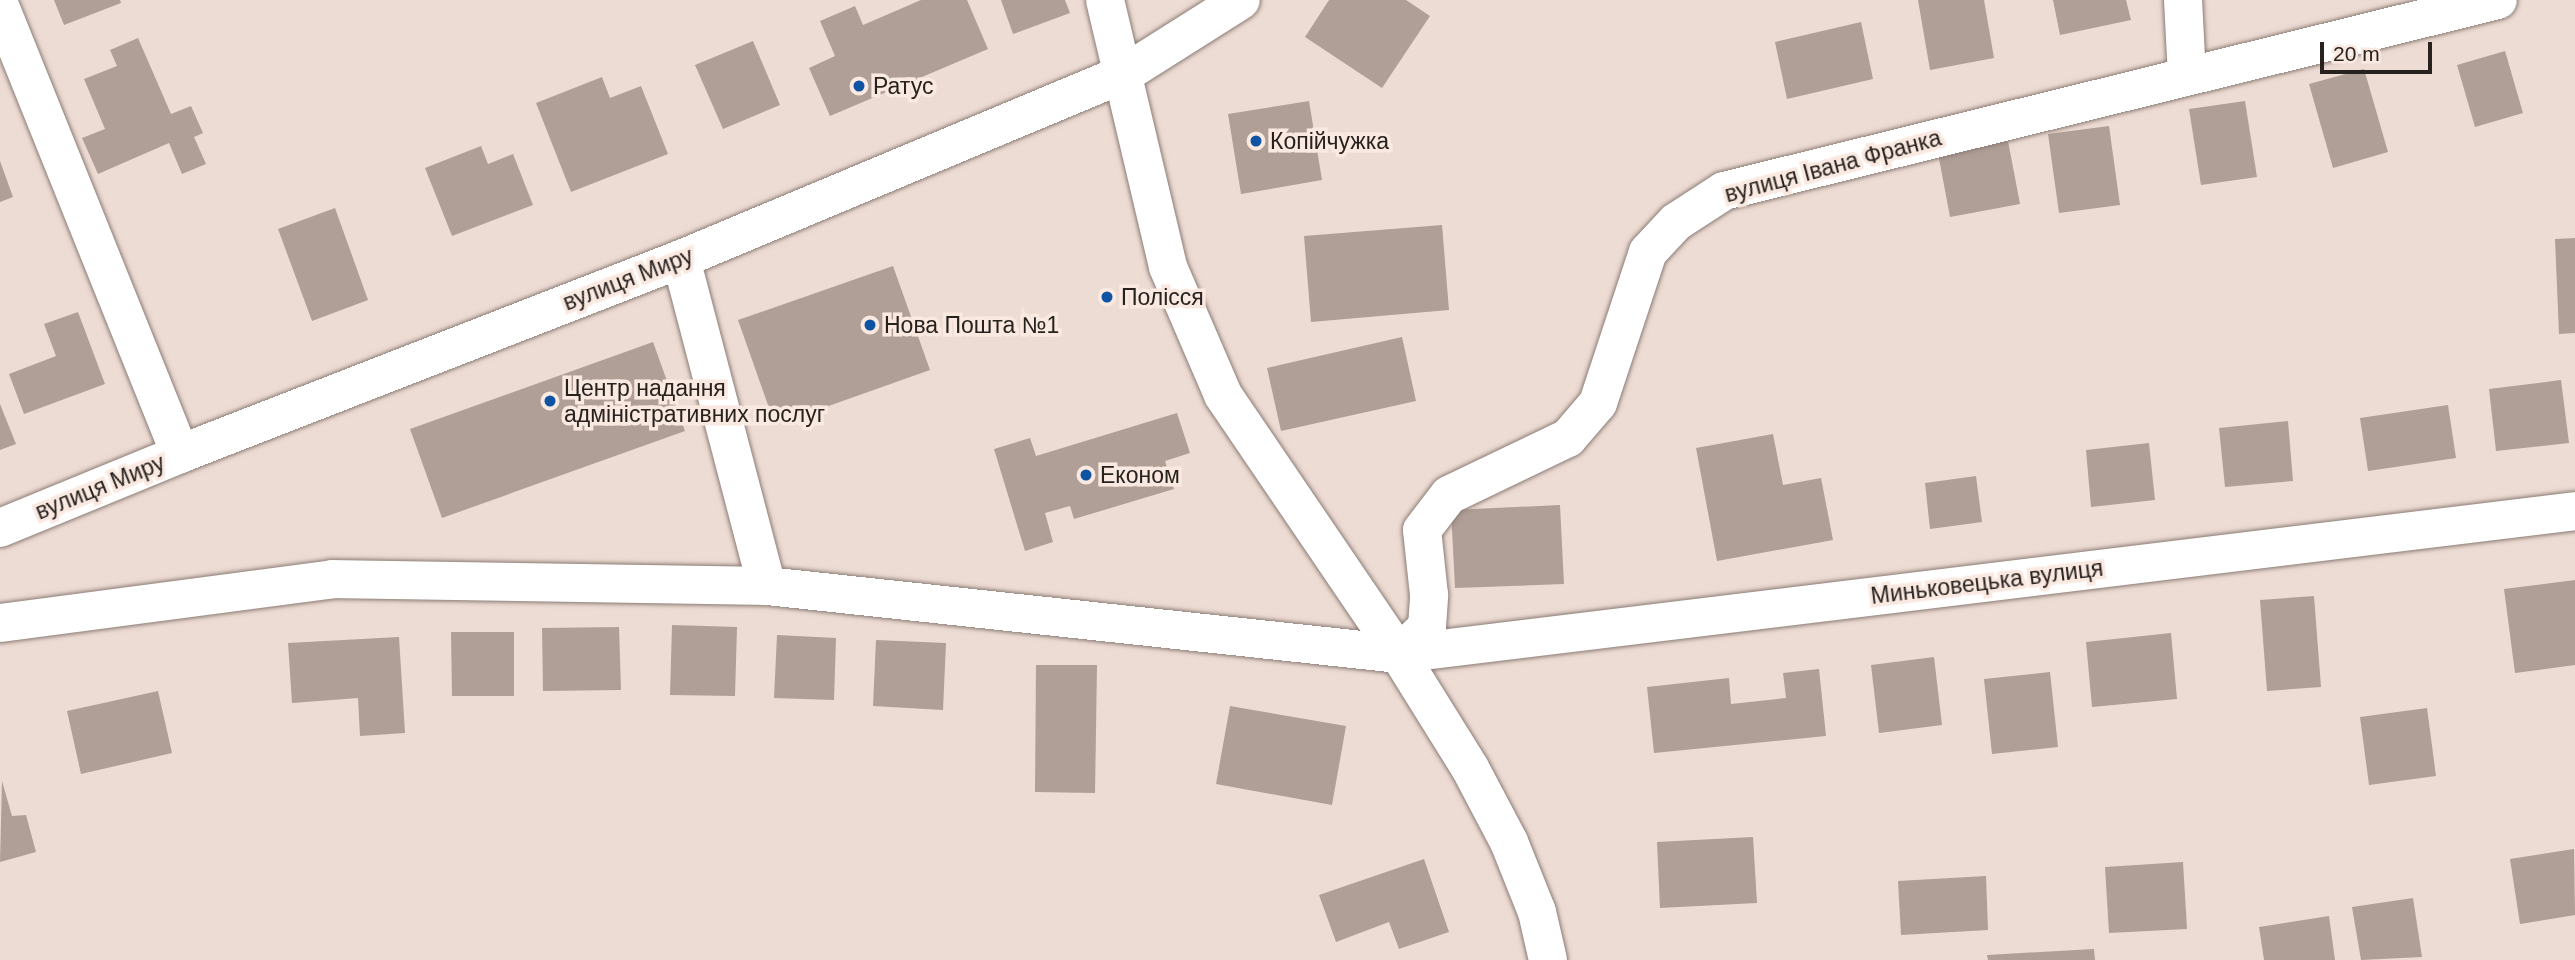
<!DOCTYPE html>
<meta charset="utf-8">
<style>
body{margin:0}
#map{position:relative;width:2575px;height:960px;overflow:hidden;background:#eddcd4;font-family:Arial,sans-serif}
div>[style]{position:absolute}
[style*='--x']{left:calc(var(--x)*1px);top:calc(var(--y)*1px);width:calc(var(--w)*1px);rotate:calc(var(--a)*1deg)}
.building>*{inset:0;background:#af9f97}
.roads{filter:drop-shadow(0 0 2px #8b7c75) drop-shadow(0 0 2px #8b7c75)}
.minor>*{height:38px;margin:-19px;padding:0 19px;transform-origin:19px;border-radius:19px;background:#fff}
.major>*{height:38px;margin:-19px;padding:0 19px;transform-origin:19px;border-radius:19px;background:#fff}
.dots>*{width:19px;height:19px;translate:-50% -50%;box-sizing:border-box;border:4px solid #fae9e1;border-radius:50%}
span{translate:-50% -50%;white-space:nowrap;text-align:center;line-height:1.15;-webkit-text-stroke:7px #fae9e1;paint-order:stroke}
.poi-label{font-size:23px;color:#28221f}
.left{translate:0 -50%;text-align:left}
.street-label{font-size:23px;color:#28221f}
.scale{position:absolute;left:2320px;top:42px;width:112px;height:32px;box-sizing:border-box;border:4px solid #28221f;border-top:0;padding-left:9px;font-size:21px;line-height:24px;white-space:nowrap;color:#28221f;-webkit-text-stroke:5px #fae9e1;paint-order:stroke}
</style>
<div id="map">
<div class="building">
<div style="clip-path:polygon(54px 0,120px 0,121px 3px,64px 25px)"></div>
<div style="clip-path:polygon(921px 0,967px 0,988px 49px,830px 116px,809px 68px,835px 56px,820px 21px,855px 6px,863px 25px)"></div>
<div style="clip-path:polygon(1001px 0,1065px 0,1070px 13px,1013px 34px)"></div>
<div style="clip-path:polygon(1329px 0,1406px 0,1430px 16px,1382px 88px,1305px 37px)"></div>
<div style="clip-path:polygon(1918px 0,1984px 0,1994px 58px,1930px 70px)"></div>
<div style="clip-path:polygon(2053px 0,2126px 0,2131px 20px,2060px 35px)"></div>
<div style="clip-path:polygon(1861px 22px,1873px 79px,1787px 99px,1775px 42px)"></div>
<div style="clip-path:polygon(138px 38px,171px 114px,191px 106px,203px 133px,194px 137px,206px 164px,182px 174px,169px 143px,98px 174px,82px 138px,105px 129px,84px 79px,117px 66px,110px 50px)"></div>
<div style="clip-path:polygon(753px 41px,780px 105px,723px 129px,695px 65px)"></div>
<div style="clip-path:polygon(2505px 51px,2523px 113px,2475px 127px,2457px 65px)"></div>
<div style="clip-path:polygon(2364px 69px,2388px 152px,2333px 168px,2309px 84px)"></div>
<div style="clip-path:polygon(602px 77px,610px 98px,641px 86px,668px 154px,571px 192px,536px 103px)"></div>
<div style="clip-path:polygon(1309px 101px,1322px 180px,1241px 194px,1228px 114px)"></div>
<div style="clip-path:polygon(2245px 101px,2257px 177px,2201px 185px,2189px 109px)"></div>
<div style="clip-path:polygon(2109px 126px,2120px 205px,2059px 213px,2048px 134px)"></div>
<div style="clip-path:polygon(2008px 141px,2020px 204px,1950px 217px,1938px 153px)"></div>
<div style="clip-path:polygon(481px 146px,488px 164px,513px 154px,533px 205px,452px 236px,425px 168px)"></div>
<div style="clip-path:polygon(0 161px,13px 197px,0 202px)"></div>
<div style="clip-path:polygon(335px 208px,368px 300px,312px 321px,278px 229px)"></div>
<div style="clip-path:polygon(1442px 225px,1449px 310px,1311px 322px,1304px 236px)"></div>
<div style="clip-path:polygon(2575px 238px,2575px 333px,2559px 334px,2555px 239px)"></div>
<div style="clip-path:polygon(893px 266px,930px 370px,775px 425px,738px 320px)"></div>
<div style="clip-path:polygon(78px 312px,105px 384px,24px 414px,9px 374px,56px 356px,44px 324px)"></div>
<div style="clip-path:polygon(1402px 337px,1416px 401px,1281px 431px,1267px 368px)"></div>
<div style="clip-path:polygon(653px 342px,685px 431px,442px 518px,410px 429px)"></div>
<div style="clip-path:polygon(2561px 380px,2569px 443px,2496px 451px,2489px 389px)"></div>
<div style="clip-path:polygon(0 404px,16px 444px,0 450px)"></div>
<div style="clip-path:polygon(2448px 405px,2456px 458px,2368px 471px,2360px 418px)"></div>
<div style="clip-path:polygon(1177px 413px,1190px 453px,1165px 461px,1174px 489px,1074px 519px,1070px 506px,1045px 513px,1053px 542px,1025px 551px,994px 449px,1030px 438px,1036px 456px)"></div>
<div style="clip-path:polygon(2288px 421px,2293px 481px,2225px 487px,2219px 428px)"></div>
<div style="clip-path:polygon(1773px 434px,1783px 485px,1821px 478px,1833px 540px,1717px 561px,1696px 448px)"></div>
<div style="clip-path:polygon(2149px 443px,2155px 500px,2091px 507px,2086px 450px)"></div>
<div style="clip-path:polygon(1976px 476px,1982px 522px,1930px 529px,1925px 483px)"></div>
<div style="clip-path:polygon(1560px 505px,1564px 584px,1455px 588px,1451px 510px)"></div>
<div style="clip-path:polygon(2575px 580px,2575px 665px,2515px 673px,2504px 589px)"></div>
<div style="clip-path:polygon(2314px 596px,2321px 687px,2267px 691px,2260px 600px)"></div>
<div style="clip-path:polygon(672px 625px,737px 627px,735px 696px,670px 695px)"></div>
<div style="clip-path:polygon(619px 627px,621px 690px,543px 691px,542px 628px)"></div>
<div style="clip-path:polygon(451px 632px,514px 632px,514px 696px,452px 696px)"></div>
<div style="clip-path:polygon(2171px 633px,2177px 699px,2092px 707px,2086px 642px)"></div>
<div style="clip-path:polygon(777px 635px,836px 638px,834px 700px,774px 698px)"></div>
<div style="clip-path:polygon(399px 637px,405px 733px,360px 736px,358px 698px,292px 703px,288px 643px)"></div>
<div style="clip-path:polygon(876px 640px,946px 643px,943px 710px,873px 706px)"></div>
<div style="clip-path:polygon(1934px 657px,1942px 725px,1879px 733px,1871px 665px)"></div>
<div style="clip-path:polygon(1036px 665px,1097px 665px,1095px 793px,1035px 792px)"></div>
<div style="clip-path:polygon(1819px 669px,1826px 736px,1654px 753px,1647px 687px,1729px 678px,1731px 704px,1786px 698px,1783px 673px)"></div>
<div style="clip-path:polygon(2050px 672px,2058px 747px,1992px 754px,1984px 679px)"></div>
<div style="clip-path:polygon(158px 691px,172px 753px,81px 774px,67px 711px)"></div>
<div style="clip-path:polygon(1230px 706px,1346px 726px,1332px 805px,1216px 784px)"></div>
<div style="clip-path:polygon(2427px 708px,2436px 776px,2369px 785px,2360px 717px)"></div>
<div style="clip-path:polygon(2px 781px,12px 816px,26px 815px,36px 852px,0 862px)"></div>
<div style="clip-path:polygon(1753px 837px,1757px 903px,1660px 908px,1657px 842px)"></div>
<div style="clip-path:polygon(2574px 849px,2575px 915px,2520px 924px,2510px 859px)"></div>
<div style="clip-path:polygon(1424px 859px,1449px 932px,1399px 949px,1389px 922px,1336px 942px,1319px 895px)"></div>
<div style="clip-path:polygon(2183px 862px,2187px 929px,2109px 933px,2105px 867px)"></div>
<div style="clip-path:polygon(1986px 876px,1988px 930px,1901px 935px,1898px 881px)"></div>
<div style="clip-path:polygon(2413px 898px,2422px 957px,2361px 960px,2352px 907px)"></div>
<div style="clip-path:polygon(2329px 916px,2335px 960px,2264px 960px,2259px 927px)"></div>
<div style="clip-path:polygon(2094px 949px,2095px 960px,1988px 960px,1987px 955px)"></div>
</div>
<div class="roads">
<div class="minor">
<div style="--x:1105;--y:0;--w:274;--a:76.7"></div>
<div style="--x:1168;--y:267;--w:139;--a:66.7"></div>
<div style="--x:1223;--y:395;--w:313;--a:55.8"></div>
<div style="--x:1399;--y:654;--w:134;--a:58.1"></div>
<div style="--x:1470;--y:768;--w:84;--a:62.2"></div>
<div style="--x:1509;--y:842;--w:75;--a:68.2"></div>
<div style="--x:1537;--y:912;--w:49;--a:77.1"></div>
<div style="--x:2183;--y:0;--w:76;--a:87"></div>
<div style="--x:0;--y:6;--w:483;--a:68.1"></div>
<div style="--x:681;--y:259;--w:338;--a:75.3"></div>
<div style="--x:0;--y:623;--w:335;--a:-7.5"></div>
<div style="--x:332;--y:579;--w:435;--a:0.9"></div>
<div style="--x:767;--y:586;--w:636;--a:6.14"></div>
<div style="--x:1399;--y:654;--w:1185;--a:-6.93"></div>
<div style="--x:1399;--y:654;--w:39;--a:-44"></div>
<div style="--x:1427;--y:627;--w:32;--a:-86"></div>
<div style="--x:1429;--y:595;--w:65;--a:-96.1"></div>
<div style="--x:1422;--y:530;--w:44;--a:-52.4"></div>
<div style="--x:1449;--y:495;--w:132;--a:-25.6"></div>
<div style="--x:1568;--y:438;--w:46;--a:-49.4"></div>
<div style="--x:1598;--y:403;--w:159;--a:-71.7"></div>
<div style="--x:1648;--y:252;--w:41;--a:-47"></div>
<div style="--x:1676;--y:222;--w:57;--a:-32.9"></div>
<div style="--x:1724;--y:191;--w:797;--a:-13.86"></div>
</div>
<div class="major">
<div style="--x:0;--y:528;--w:195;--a:-22.3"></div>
<div style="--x:180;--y:454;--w:538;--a:-21.27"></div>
<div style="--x:681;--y:259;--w:480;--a:-22.7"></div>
<div style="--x:1124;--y:74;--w:138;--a:-32.3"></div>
</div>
</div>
<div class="dots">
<div style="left:859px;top:86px;background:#0f54a3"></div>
<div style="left:1256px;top:141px;background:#0f54a3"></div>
<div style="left:1107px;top:297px;background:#0f54a3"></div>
<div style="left:870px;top:325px;background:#0f54a3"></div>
<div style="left:550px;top:401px;background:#0f54a3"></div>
<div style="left:1086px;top:475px;background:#0f54a3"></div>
</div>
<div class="poi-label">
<span class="left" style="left:873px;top:86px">Ратус</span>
<span class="left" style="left:1270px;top:141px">Копійчужка</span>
<span class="left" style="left:1121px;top:297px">Полісся</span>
<span class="left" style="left:884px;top:325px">Нова Пошта №1</span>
<span class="left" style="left:564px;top:401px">Центр надання<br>адміністративних послуг</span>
<span class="left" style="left:1100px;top:475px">Економ</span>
</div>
<div class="street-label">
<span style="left:1833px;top:166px;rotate:-15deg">вулиця Івана Франка</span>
<span style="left:628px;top:279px;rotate:-21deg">вулиця Миру</span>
<span style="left:100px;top:487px;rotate:-22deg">вулиця Миру</span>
<span style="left:1987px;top:582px;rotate:-7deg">Миньковецька вулиця</span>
</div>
<div class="scale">20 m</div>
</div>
